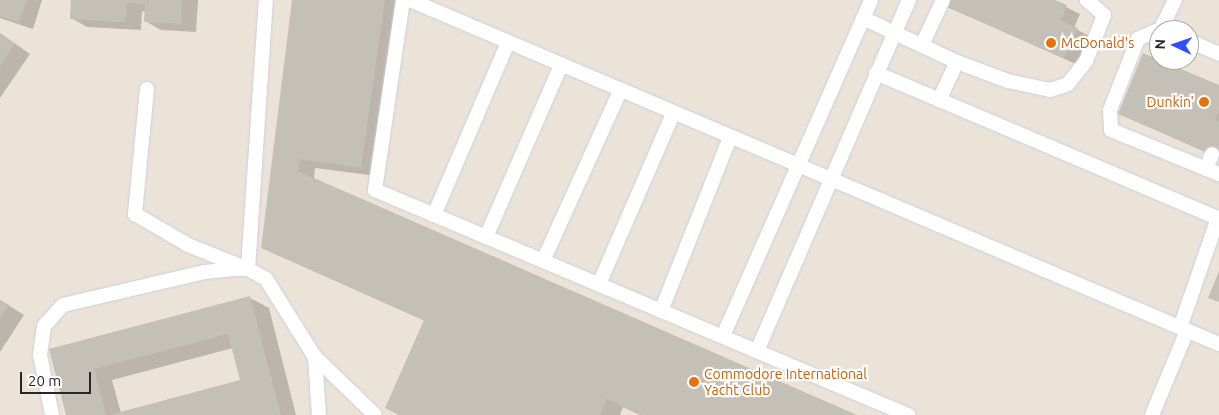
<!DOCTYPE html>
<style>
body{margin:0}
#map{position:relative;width:1219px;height:415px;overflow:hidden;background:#ebe3d7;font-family:Ubuntu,sans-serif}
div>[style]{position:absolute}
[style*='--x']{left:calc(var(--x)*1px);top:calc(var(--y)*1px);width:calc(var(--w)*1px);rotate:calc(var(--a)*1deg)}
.shadow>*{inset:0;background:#0003}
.building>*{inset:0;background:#c5c0b7}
.roads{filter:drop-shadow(0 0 1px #cccfe1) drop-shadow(0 0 1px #cccfe1)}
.service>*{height:14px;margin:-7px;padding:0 7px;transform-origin:7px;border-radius:7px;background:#fff}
.dots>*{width:14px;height:14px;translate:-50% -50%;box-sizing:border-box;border:2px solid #fff;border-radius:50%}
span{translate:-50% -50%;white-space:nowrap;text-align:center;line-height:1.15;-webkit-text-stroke:4.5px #fff;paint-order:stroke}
.food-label{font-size:14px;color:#c56008}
.left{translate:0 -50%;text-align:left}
.right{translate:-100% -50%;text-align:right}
.north{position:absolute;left:1149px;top:20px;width:50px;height:50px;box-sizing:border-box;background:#fff;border:1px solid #a9a9a9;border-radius:50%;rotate:273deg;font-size:14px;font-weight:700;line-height:20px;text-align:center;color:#272727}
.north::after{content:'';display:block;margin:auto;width:18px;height:22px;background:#2f4eff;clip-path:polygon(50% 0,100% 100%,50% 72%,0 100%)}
.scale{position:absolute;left:20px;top:372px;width:71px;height:22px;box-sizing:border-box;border:2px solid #272727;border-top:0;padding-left:6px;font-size:15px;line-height:18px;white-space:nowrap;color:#272727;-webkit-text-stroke:4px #fff;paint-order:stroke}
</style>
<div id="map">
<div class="shadow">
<div style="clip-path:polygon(0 0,42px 0,33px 29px,0 18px)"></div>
<div style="clip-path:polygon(72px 0,198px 0,196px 32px,161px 30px,145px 21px,146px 12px,142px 11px,141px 30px,87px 27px,71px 18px)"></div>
<div style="clip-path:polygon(293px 0,402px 0,377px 176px,315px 168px,314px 179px,854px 415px,640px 415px,623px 407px,620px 415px,399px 415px,387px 408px,425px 321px,262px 248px)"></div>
<div style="clip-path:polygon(1052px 0,1080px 14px,1074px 28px,1091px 37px,1078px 65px,946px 6px)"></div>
<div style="clip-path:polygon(0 33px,30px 54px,0 98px)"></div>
<div style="clip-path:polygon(1219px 86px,1219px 158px,1119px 114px)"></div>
<div style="clip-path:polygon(evenodd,250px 298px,269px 308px,296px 415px,67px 415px,51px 350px,250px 298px,233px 348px,241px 381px,121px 413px,112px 380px,233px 348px)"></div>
<div style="clip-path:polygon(0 300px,24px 315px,0 352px)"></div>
</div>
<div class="building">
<div style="clip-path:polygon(0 0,27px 0,19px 22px,0 16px)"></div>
<div style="clip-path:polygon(71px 0,182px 0,181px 24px,144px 22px,145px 4px,127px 3px,125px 22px,70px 19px)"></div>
<div style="clip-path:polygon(292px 0,385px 0,361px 168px,300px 159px,298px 171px,857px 415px,642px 415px,607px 399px,600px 415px,399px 415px,385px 408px,424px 320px,261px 248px)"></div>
<div style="clip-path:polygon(947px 0,1055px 0,1067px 5px,1061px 20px,1078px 28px,1064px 58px,944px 6px)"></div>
<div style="clip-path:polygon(0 33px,15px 44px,0 66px)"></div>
<div style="clip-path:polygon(1143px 53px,1219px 85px,1219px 111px,1215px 120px,1219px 121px,1219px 157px,1118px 114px)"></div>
<div style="clip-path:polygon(1219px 271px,1219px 302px,1208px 298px)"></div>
<div style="clip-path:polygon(250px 296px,281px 415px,109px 415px,240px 380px,228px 334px,94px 369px,106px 415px,66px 415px,49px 349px)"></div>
<div style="clip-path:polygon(0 300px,9px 305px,0 319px)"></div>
</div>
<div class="roads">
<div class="service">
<div style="--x:403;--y:0;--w:192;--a:98.4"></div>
<div style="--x:375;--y:190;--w:579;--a:22.89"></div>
<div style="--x:410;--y:0;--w:879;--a:23.04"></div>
<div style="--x:1175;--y:0;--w:32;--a:116"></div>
<div style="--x:1161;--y:29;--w:25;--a:157"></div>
<div style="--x:1138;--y:39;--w:76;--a:111.5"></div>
<div style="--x:1110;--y:110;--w:20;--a:87"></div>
<div style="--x:1111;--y:130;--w:117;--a:22.2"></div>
<div style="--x:863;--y:18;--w:104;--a:25.1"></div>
<div style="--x:957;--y:62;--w:54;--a:20.4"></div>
<div style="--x:1008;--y:81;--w:43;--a:12.1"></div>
<div style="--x:1050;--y:90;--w:19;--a:-18"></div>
<div style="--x:1068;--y:84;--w:29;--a:-52"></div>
<div style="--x:1086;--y:61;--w:49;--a:-68.6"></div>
<div style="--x:1104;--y:15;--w:23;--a:-139"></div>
<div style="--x:1189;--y:41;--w:33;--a:23"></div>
<div style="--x:922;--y:45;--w:50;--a:-65"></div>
<div style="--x:876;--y:73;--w:371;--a:23"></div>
<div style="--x:1218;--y:218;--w:116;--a:109.1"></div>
<div style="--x:147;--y:89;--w:126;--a:95.5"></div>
<div style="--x:135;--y:214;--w:61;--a:30.3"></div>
<div style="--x:188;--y:245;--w:65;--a:21.8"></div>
<div style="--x:248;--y:269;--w:270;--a:-86.2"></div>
<div style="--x:939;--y:100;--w:42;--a:-64.7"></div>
<div style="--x:1206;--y:169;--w:16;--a:-68"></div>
<div style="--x:434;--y:215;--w:188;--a:-66.8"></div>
<div style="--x:486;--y:237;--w:188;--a:-66.4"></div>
<div style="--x:543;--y:261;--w:187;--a:-65.6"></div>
<div style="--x:599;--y:284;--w:185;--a:-66.5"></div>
<div style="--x:661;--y:311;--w:186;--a:-68.3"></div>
<div style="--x:723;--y:336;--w:367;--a:-66.2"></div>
<div style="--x:757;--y:351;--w:382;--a:-66.6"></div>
<div style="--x:315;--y:357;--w:58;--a:86.1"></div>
<div style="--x:52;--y:415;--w:61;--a:-101.3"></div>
<div style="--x:40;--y:355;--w:29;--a:-82"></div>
<div style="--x:44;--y:326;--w:28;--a:-48"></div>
<div style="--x:63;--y:305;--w:146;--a:-13.1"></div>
<div style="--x:205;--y:272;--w:31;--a:-6"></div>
<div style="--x:236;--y:269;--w:12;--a:0"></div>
<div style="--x:248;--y:269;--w:21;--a:29"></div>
<div style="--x:266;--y:279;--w:92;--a:57.9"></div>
<div style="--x:315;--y:357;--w:83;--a:44"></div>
<div style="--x:1152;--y:415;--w:91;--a:-67.4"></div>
</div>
</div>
<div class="dots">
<div style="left:1051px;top:43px;background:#e8710a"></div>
<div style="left:1204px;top:102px;background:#e8710a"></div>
<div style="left:694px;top:382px;background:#e8710a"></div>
</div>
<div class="food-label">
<span class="left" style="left:1061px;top:43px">McDonald's</span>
<span class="right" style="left:1194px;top:102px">Dunkin'</span>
<span class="left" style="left:704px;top:382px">Commodore International<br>Yacht Club</span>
</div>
<div class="north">N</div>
<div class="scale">20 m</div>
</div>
